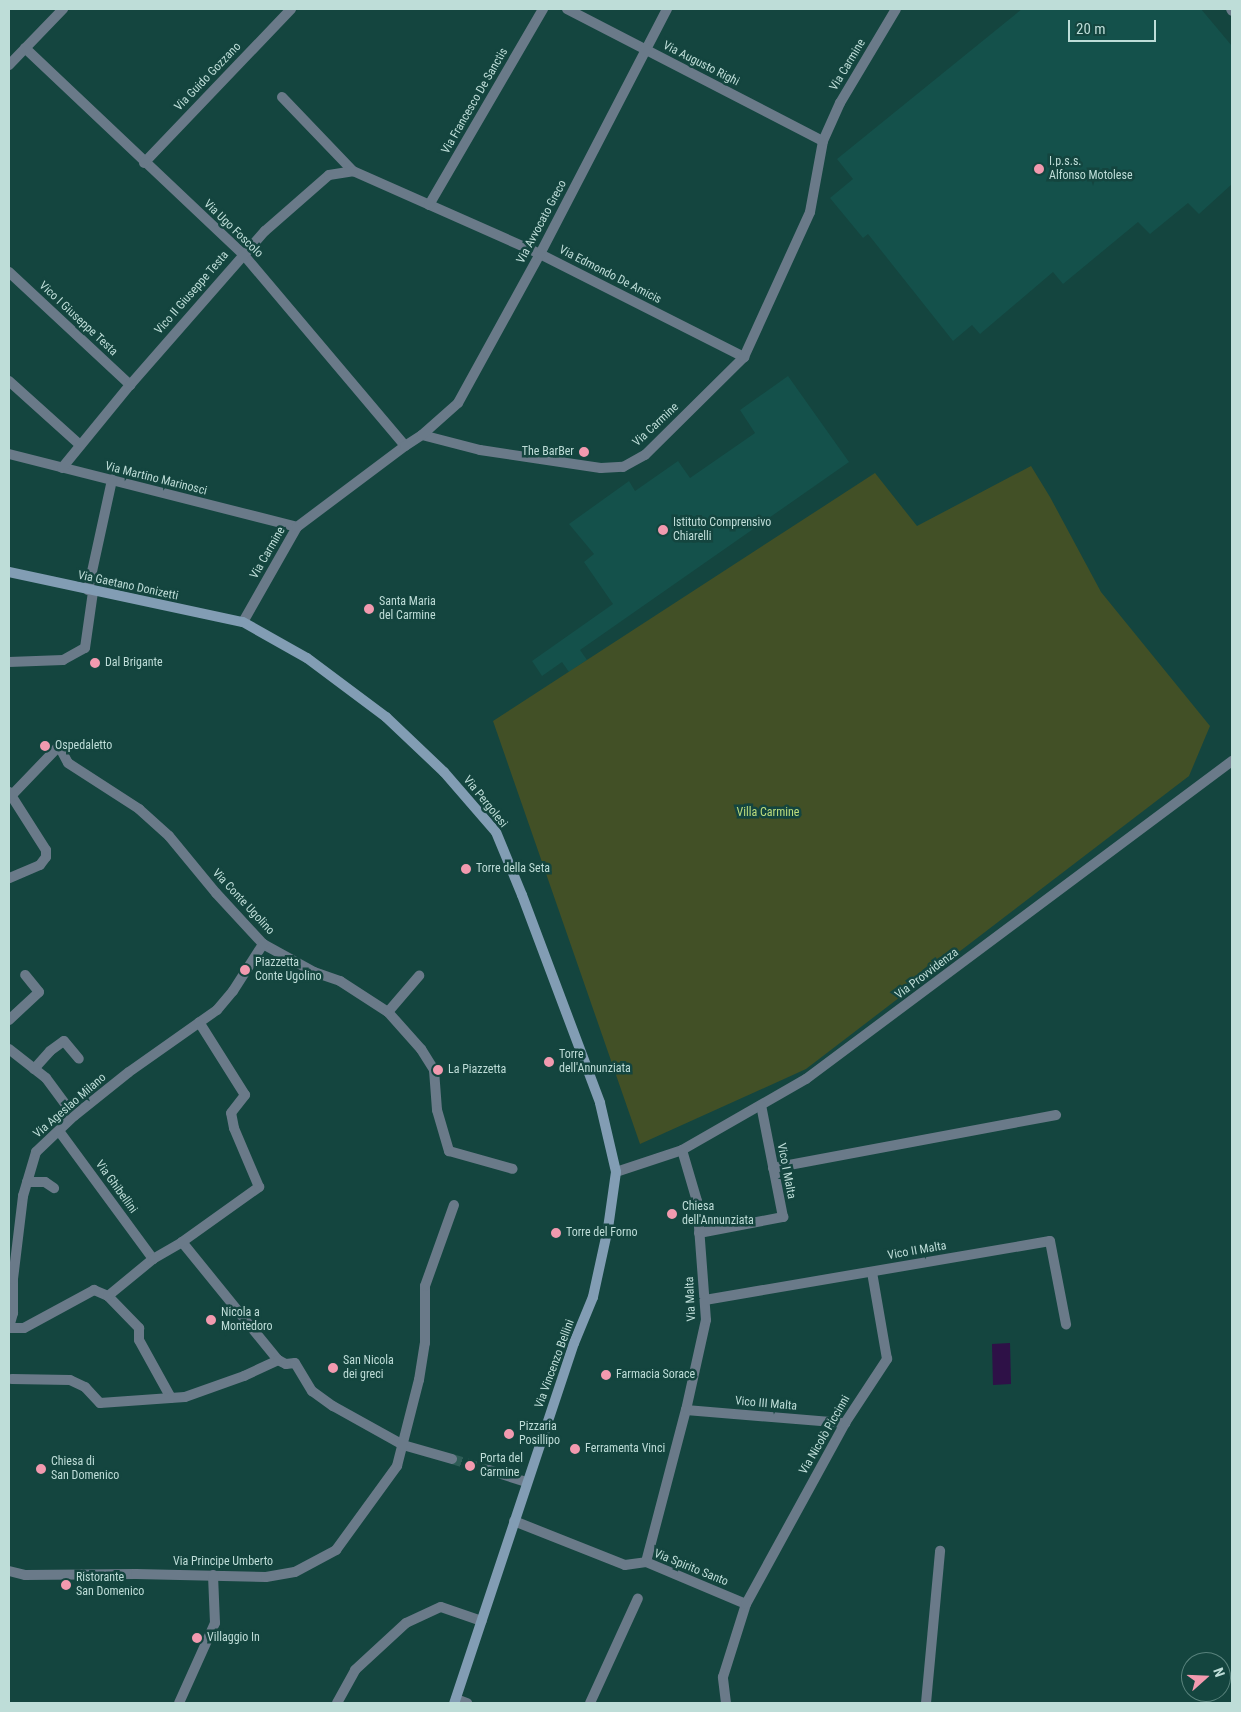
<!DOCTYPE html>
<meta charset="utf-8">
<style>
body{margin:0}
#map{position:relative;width:1241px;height:1712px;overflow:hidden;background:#14453f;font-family:"Roboto Condensed",sans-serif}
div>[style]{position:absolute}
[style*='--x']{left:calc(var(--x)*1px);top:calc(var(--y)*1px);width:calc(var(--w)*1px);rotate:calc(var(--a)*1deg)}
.built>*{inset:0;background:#14514b}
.green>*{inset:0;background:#425026}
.water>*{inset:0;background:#2e1147}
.street-tunnel>*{height:10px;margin-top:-5px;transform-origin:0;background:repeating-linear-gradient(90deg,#2e5c56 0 10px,transparent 0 15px)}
.lane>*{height:10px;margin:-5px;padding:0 5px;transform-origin:5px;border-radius:5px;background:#6a7a89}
.street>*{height:10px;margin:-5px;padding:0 5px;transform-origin:5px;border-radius:5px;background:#6a7a89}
.secondary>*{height:10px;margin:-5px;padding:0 5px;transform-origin:5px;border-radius:5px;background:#829db4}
.dots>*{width:14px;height:14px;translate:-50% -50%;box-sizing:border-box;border:2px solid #14453f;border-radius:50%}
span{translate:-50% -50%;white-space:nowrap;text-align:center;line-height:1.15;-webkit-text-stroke:5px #14453f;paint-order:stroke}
.street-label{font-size:12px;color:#beddd8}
.poi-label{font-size:12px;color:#beddd8}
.left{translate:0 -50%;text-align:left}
.right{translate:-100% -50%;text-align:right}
.park-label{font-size:12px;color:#bcdc7d}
.frame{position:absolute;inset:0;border:10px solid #beddd8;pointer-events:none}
.north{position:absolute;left:1181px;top:1652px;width:50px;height:50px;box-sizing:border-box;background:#14453f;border:1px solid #58827c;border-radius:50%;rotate:70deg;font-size:14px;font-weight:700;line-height:20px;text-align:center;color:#beddd8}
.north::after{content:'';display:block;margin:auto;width:18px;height:22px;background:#f29aaf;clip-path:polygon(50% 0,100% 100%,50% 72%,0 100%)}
.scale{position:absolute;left:1068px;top:20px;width:88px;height:22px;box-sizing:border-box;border:2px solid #beddd8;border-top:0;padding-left:6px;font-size:15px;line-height:18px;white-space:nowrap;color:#beddd8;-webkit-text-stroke:4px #14453f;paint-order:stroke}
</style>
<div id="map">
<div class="built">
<div style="clip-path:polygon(1022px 9px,1201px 9px,1232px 46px,1232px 184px,1199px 214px,1188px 203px,1150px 234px,1138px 222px,1063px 284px,1053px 272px,980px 334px,972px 325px,953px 341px,868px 234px,863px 238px,830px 198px,853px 179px,837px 159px)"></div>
<div style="clip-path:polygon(788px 376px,849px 462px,580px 650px,587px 660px,569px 672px,562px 662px,542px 676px,532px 661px,613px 604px,584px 562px,594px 554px,569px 524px,629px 481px,635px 491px,678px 461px,690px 478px,755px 433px,740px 410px)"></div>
</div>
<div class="green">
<div style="clip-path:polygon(1031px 466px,1050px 497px,1101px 592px,1210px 726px,1189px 776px,806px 1069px,640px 1144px,493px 721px,875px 473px,917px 526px)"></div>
</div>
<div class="water">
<div style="clip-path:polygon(1010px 1343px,1011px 1384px,993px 1385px,992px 1344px)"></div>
</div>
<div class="street-tunnel">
<div style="--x:452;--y:1459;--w:39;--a:17"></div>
</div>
<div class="lane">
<div style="--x:926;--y:1703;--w:153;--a:-84.7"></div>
</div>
<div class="street">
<div style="--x:567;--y:9;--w:288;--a:27.3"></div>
<div style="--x:1231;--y:9;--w:2;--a:63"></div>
<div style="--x:25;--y:48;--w:300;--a:43.4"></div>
<div style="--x:243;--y:254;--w:251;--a:49.8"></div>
<div style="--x:9;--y:65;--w:78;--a:-46"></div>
<div style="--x:282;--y:97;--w:103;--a:46.2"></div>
<div style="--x:353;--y:171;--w:205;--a:23.9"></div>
<div style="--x:540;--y:254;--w:229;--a:26.8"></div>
<div style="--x:144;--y:163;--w:213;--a:-46.3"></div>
<div style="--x:429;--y:205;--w:227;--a:-59.8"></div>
<div style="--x:9;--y:272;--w:166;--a:43"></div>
<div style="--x:9;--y:381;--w:96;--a:42"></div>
<div style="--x:422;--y:435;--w:60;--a:14.5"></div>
<div style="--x:480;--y:450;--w:122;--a:8.5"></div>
<div style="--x:601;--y:468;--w:22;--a:-3"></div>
<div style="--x:623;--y:467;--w:25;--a:-29"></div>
<div style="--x:645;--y:455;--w:139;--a:-44.7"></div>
<div style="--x:744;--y:357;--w:159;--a:-65.5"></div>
<div style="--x:810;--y:212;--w:72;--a:-79.6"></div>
<div style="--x:823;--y:141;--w:42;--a:-65.9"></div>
<div style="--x:840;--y:103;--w:109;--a:-59.2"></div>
<div style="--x:9;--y:454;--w:297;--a:14.2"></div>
<div style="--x:62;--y:468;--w:107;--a:-50.7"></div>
<div style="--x:130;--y:385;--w:205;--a:-48.8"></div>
<div style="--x:265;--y:231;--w:85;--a:-41.2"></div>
<div style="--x:329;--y:175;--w:24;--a:-9"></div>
<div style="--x:88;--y:590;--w:113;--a:-77.7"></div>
<div style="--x:243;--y:622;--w:109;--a:-60.4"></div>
<div style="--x:297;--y:527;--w:135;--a:-36.9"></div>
<div style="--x:405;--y:446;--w:20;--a:-33"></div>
<div style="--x:422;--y:435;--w:48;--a:-41.6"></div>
<div style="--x:458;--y:403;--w:170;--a:-61.2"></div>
<div style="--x:540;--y:254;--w:276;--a:-62.6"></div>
<div style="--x:9;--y:662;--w:54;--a:-2.1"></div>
<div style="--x:63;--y:660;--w:25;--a:-29"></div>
<div style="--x:85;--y:648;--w:57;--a:-81.9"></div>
<div style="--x:9;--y:792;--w:69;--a:57.5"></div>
<div style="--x:46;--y:850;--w:7;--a:90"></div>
<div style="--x:46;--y:857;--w:10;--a:127"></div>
<div style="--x:40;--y:865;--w:34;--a:157"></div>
<div style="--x:11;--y:796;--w:69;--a:-46.2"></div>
<div style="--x:59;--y:746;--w:19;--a:62"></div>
<div style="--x:68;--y:763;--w:85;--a:32.9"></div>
<div style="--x:139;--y:809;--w:40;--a:42"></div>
<div style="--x:169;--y:836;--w:74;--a:50.5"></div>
<div style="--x:216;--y:893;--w:69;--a:47.3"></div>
<div style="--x:263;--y:944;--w:58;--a:28.8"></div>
<div style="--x:314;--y:972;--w:28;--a:19"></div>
<div style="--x:340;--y:981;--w:57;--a:32.9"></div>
<div style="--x:388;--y:1012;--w:50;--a:48.3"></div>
<div style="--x:421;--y:1049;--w:25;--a:58"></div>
<div style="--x:434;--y:1070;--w:40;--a:85.7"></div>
<div style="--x:437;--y:1110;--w:43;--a:73.7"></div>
<div style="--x:449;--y:1151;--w:66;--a:15.7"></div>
<div style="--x:388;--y:1012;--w:48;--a:-49.3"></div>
<div style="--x:9;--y:1020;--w:41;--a:-43"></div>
<div style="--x:39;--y:992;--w:22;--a:-129"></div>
<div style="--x:9;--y:1049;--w:47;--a:38.1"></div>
<div style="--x:46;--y:1078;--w:47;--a:53.6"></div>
<div style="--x:34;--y:1069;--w:24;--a:-48"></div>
<div style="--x:50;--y:1051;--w:17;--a:-36"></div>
<div style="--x:64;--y:1041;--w:23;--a:50"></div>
<div style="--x:59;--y:1131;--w:159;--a:53.7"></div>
<div style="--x:773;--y:1168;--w:288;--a:-10.6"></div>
<div style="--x:616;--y:1172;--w:70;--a:-18.4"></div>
<div style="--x:682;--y:1150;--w:143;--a:-29.8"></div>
<div style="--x:806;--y:1079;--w:532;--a:-36.74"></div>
<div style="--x:27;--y:1182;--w:18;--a:0"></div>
<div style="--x:45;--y:1182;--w:11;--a:34"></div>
<div style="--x:699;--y:1233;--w:86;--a:-10.8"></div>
<div style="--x:783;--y:1217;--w:114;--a:-101.1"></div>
<div style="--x:182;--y:1242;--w:152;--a:50.9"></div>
<div style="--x:108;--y:1296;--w:45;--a:45.9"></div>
<div style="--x:139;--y:1328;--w:12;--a:90"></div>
<div style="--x:139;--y:1340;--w:66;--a:61.1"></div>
<div style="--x:705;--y:1300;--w:350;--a:-9.7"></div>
<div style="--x:1050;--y:1241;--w:85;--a:79.1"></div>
<div style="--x:9;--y:1327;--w:15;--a:-74"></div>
<div style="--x:13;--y:1313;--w:34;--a:-90"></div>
<div style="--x:13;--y:1279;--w:84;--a:-83.1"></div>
<div style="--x:23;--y:1196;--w:46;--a:-73.5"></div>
<div style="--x:36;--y:1152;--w:52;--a:-43.5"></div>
<div style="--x:74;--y:1116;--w:70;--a:-38.7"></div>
<div style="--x:129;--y:1072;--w:108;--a:-35.2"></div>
<div style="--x:217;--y:1010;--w:25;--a:-50"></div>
<div style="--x:233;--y:991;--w:56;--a:-57.4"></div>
<div style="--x:9;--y:1328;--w:15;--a:0"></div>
<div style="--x:24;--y:1328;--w:80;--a:-28.5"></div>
<div style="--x:94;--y:1290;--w:15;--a:23"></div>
<div style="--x:108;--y:1296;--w:58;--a:-39.4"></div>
<div style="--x:153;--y:1259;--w:34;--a:-30"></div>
<div style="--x:182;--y:1242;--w:95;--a:-35.5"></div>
<div style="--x:259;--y:1187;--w:64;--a:-113"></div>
<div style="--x:234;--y:1128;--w:15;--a:-101"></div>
<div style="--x:231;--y:1113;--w:23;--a:-52"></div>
<div style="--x:245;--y:1095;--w:86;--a:-122.2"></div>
<div style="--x:12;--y:1379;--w:58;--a:1"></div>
<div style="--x:70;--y:1380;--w:17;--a:25"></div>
<div style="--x:85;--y:1387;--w:22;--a:47"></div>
<div style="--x:100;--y:1403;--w:85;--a:-4"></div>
<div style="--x:185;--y:1397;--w:63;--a:-19.6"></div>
<div style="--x:244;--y:1376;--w:38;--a:-25"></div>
<div style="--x:278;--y:1360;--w:9;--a:27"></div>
<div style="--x:286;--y:1364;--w:9;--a:-6"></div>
<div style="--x:295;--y:1363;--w:33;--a:59"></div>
<div style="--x:312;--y:1391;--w:26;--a:36"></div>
<div style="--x:333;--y:1406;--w:80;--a:29.1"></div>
<div style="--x:403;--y:1445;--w:51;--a:15.9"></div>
<div style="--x:686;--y:1410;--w:160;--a:4.7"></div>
<div style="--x:489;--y:1470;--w:40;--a:18"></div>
<div style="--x:514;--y:1521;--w:119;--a:21.6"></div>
<div style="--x:625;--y:1565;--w:21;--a:-8"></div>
<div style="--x:646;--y:1562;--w:108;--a:22.8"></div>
<div style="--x:646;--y:1562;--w:157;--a:-75.3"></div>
<div style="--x:686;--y:1410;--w:92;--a:-77.5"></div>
<div style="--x:706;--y:1320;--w:119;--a:-94.3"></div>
<div style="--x:697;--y:1201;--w:53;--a:-106.4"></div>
<div style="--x:9;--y:1571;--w:16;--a:14"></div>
<div style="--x:25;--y:1575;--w:111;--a:-0.5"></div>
<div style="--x:136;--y:1574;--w:130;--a:1.3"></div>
<div style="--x:266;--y:1577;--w:29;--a:-10"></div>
<div style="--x:295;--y:1572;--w:47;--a:-28.2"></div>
<div style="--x:336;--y:1550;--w:104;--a:-54"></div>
<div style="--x:397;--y:1466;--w:89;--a:-75.7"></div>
<div style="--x:419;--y:1380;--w:37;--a:-81"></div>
<div style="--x:425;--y:1343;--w:57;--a:-90"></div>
<div style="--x:425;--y:1286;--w:86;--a:-70.3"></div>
<div style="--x:456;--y:1699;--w:12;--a:20"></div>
<div style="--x:179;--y:1703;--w:88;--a:-65.8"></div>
<div style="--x:215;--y:1623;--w:48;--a:-92.4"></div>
<div style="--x:337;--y:1703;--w:38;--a:-61"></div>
<div style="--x:355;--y:1670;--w:69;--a:-42.7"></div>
<div style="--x:406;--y:1623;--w:38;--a:-25"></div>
<div style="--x:441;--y:1607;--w:43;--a:18.9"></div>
<div style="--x:590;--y:1703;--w:115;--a:-65.4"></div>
<div style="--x:726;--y:1703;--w:26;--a:-97"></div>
<div style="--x:723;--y:1677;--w:77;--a:-72.5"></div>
<div style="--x:746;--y:1604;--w:206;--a:-61.3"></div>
<div style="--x:845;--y:1423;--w:77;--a:-56.7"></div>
<div style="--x:887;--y:1359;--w:88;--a:-99.8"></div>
</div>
<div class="secondary">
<div style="--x:9;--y:572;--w:239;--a:12.1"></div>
<div style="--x:243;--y:622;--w:73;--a:29.4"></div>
<div style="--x:307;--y:658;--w:99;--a:36.8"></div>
<div style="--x:386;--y:717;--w:80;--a:43.5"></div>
<div style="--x:444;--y:772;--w:79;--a:49.1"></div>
<div style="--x:496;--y:832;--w:68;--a:67.6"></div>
<div style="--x:522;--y:895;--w:222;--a:69.4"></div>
<div style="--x:600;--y:1103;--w:71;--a:76.9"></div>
<div style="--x:616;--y:1172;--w:57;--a:98.1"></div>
<div style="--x:608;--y:1228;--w:71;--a:102.3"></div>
<div style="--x:593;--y:1297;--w:50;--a:112.4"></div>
<div style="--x:574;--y:1343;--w:379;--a:108.4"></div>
</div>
<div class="dots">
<div style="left:1039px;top:169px;background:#f29aaf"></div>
<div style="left:584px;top:452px;background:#f29aaf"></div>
<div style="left:663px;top:530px;background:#f29aaf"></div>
<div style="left:369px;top:609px;background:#f29aaf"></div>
<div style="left:95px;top:663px;background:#f29aaf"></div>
<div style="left:45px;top:746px;background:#f29aaf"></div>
<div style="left:466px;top:869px;background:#f29aaf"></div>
<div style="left:245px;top:970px;background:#f29aaf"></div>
<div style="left:549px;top:1062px;background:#f29aaf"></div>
<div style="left:438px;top:1070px;background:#f29aaf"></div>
<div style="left:672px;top:1214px;background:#f29aaf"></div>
<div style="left:556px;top:1233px;background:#f29aaf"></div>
<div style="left:211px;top:1320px;background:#f29aaf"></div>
<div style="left:333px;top:1368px;background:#f29aaf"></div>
<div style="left:606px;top:1375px;background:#f29aaf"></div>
<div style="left:509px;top:1434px;background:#f29aaf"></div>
<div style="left:575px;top:1449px;background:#f29aaf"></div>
<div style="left:470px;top:1466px;background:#f29aaf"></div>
<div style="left:41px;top:1469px;background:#f29aaf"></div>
<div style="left:66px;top:1585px;background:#f29aaf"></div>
<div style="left:197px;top:1638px;background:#f29aaf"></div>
</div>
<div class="street-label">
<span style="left:701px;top:64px;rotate:27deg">Via Augusto Righi</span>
<span style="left:848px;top:65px;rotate:-59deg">Via Carmine</span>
<span style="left:208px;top:77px;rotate:-46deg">Via Guido Gozzano</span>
<span style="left:475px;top:101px;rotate:-60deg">Via Francesco De Sanctis</span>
<span style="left:542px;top:222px;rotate:-62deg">Via Avvocato Greco</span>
<span style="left:233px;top:229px;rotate:44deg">Via Ugo Foscolo</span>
<span style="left:610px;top:275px;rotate:27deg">Via Edmondo De Amicis</span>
<span style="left:192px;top:293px;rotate:-49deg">Vico II Giuseppe Testa</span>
<span style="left:78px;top:319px;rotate:43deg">Vico I Giuseppe Testa</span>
<span style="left:656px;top:425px;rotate:-43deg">Via Carmine</span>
<span style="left:156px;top:479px;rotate:14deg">Via Martino Marinosci</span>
<span style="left:268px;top:553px;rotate:-60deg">Via Carmine</span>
<span style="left:128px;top:586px;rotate:12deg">Via Gaetano Donizetti</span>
<span style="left:485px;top:802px;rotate:51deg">Via Pergolesi</span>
<span style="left:243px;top:902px;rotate:47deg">Via Conte Ugolino</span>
<span style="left:927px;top:974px;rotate:-37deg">Via Provvidenza</span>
<span style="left:70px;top:1106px;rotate:-41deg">Via Ageslao Milano</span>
<span style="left:786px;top:1171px;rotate:79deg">Vico I Malta</span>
<span style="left:116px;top:1187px;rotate:54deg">Via Ghibellini</span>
<span style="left:917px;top:1251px;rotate:-10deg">Vico II Malta</span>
<span style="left:691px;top:1299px;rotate:-93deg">Via Malta</span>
<span style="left:555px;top:1364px;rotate:-70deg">Via Vincenzo Bellini</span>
<span style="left:766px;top:1404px;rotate:5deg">Vico III Malta</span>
<span style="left:825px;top:1435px;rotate:-60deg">Via Nicolò Piccinni</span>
<span style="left:223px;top:1562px">Via Principe Umberto</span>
<span style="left:691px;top:1568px;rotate:22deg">Via Spirito Santo</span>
</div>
<div class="poi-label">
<span class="left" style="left:1049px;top:169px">I.p.s.s.<br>Alfonso Motolese</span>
<span class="right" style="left:574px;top:452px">The BarBer</span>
<span class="left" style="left:673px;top:530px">Istituto Comprensivo<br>Chiarelli</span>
<span class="left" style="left:379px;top:609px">Santa Maria<br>del Carmine</span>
<span class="left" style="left:105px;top:663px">Dal Brigante</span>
<span class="left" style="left:55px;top:746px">Ospedaletto</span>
<span class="left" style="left:476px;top:869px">Torre della Seta</span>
<span class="left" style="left:255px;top:970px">Piazzetta<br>Conte Ugolino</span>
<span class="left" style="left:559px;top:1062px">Torre<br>dell'Annunziata</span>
<span class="left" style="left:448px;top:1070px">La Piazzetta</span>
<span class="left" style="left:682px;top:1214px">Chiesa<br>dell'Annunziata</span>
<span class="left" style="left:566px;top:1233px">Torre del Forno</span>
<span class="left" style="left:221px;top:1320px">Nicola a<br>Montedoro</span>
<span class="left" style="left:343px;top:1368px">San Nicola<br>dei greci</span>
<span class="left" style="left:616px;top:1375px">Farmacia Sorace</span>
<span class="left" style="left:519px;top:1434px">Pizzaria<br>Posillipo</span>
<span class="left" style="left:585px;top:1449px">Ferramenta Vinci</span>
<span class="left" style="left:480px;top:1466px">Porta del<br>Carmine</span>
<span class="left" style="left:51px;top:1469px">Chiesa di<br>San Domenico</span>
<span class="left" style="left:76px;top:1585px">Ristorante<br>San Domenico</span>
<span class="left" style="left:207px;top:1638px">Villaggio In</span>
</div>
<div class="park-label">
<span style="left:768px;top:813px">Villa Carmine</span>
</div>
<div class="frame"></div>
<div class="north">N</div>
<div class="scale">20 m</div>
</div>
